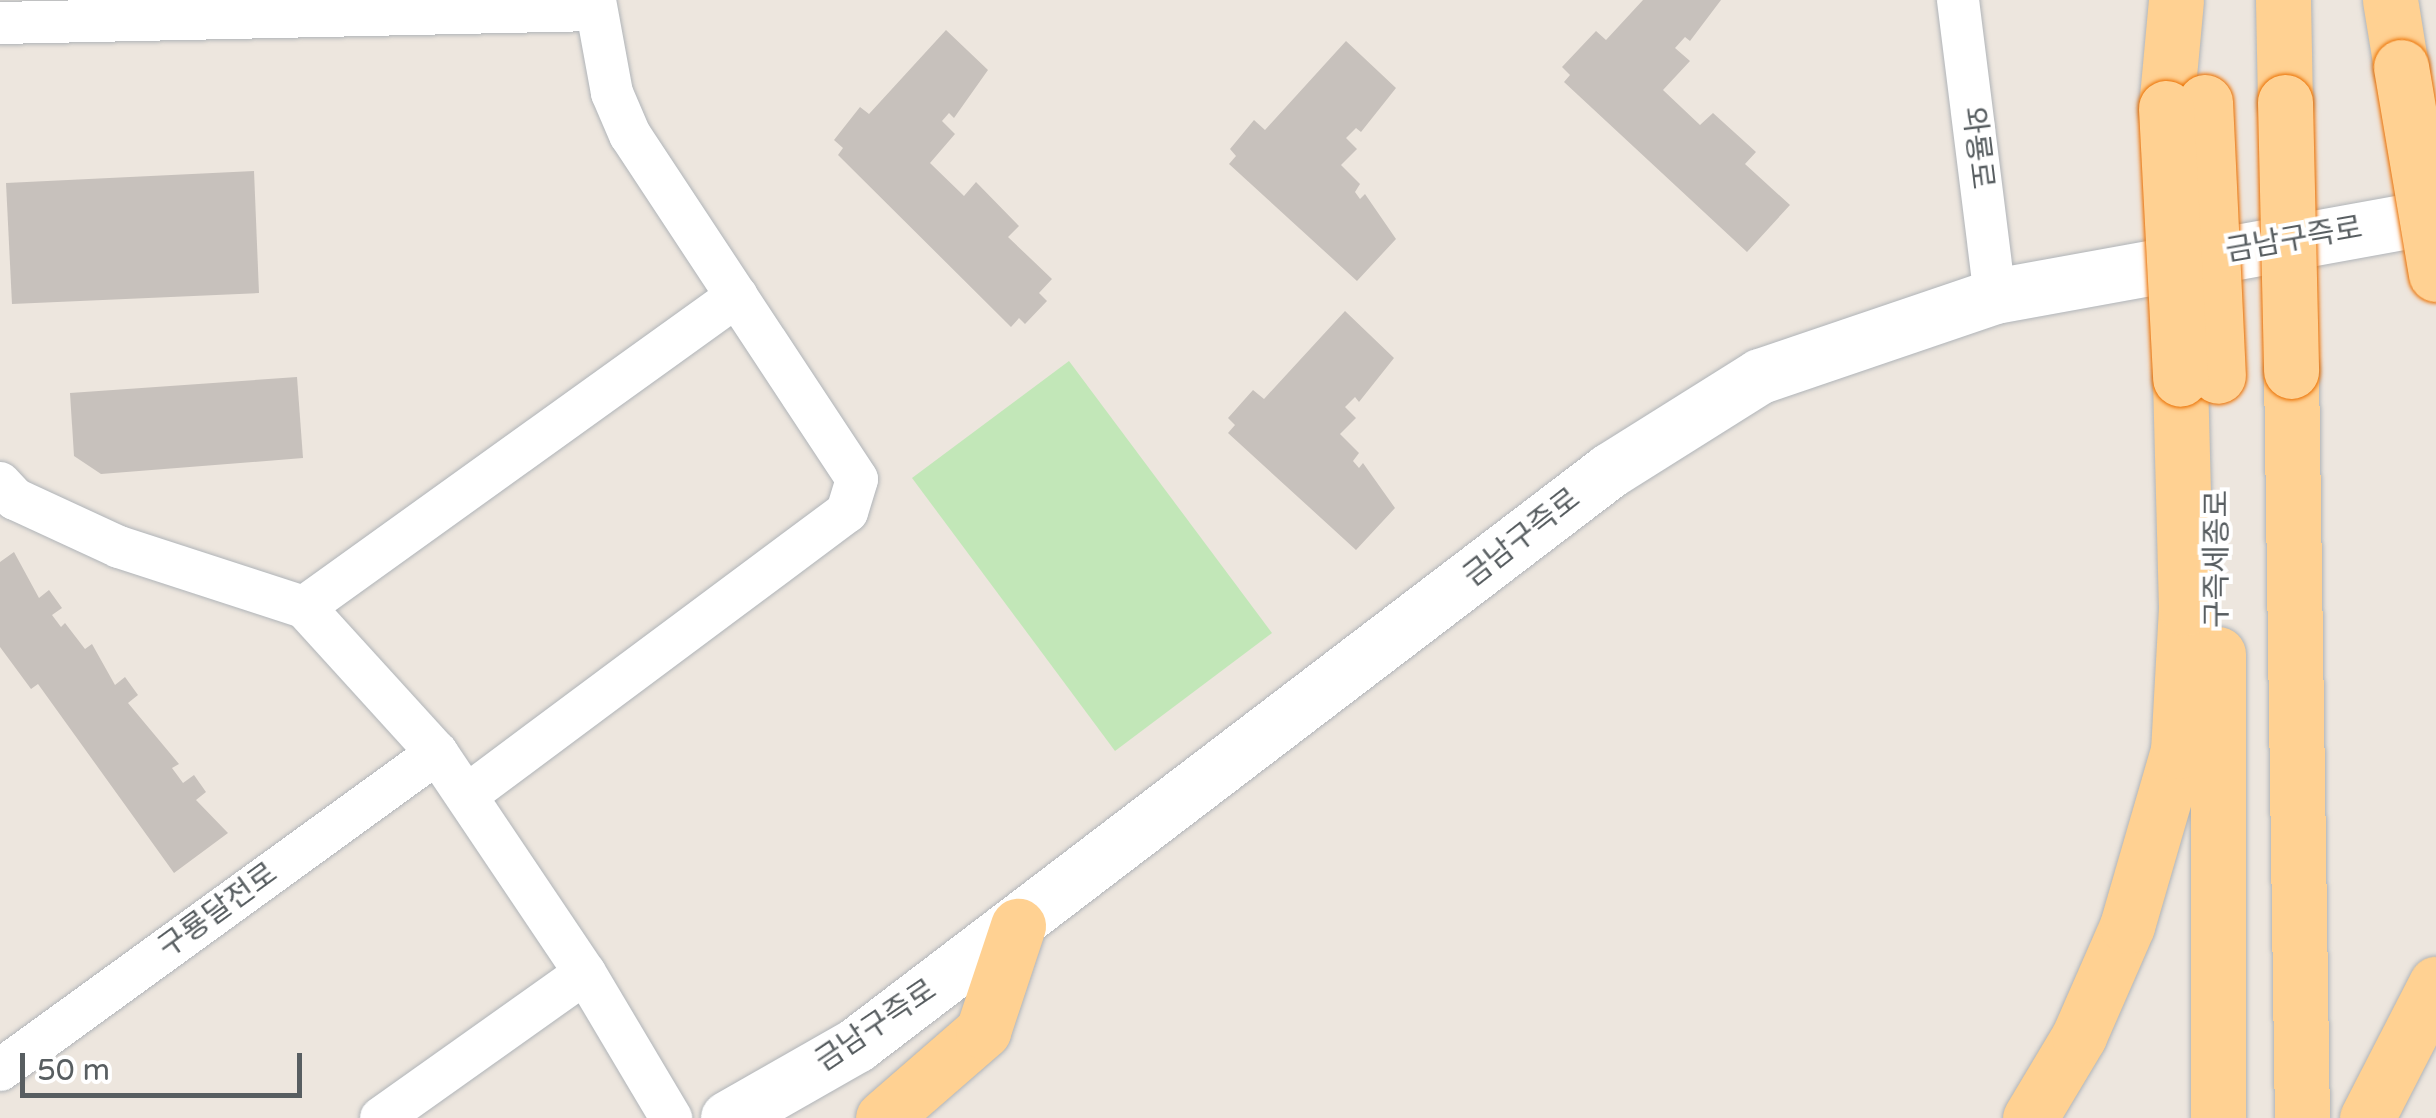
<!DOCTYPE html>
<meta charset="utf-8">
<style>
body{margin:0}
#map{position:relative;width:2436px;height:1118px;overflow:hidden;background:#ede6de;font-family:"Varela Round","Noto Sans KR",sans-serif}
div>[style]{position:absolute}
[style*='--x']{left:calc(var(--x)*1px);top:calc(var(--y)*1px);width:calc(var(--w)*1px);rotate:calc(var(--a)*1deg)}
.green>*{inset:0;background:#c2e7b8}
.building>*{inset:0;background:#c7c1bc}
.roads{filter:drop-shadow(0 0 2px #b0b4b8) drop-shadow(0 0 2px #b0b4b8)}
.minor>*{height:42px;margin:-21px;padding:0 21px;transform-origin:21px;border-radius:21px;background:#fff}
.secondary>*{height:55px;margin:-27.5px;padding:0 27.5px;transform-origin:27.5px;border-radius:27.5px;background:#fff}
.trunk>*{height:55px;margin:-27.5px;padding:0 27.5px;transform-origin:27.5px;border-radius:27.5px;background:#ffd192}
.bridges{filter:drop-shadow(0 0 2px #eb7000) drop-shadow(0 0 2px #eb7000)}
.trunk-bridge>*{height:55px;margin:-27.5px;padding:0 27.5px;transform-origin:27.5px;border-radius:27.5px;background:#ffd192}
span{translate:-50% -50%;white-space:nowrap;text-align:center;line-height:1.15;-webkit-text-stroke:8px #fff;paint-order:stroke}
.street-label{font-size:30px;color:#585e61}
.scale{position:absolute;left:20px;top:1053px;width:282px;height:45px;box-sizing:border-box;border:5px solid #585e61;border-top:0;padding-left:12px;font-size:30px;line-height:35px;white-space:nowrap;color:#585e61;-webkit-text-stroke:8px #fff;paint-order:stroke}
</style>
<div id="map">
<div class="green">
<div style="clip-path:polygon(1069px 361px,1272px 633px,1115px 751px,912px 478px)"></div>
</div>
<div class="building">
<div style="clip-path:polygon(1643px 0,1721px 0,1690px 41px,1685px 37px,1675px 48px,1690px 61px,1663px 90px,1700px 125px,1713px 113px,1756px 152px,1745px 164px,1790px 205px,1747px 252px,1564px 82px,1570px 75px,1562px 67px,1596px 31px,1606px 40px)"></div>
<div style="clip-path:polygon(946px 30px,988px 70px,954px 118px,949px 113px,942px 121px,955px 134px,930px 163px,964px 196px,976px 182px,1019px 226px,1008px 237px,1052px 279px,1039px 293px,1047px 301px,1025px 324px,1019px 318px,1011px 327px,838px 155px,843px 148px,834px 140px,860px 107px,869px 114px)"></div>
<div style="clip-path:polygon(1346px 41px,1396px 88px,1361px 132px,1356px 128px,1346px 138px,1357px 149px,1341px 165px,1360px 184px,1355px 192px,1360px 199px,1365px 194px,1396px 239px,1357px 281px,1229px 164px,1236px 156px,1230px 149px,1254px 120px,1265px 130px)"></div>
<div style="clip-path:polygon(254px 171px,259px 293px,12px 304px,6px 183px)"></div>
<div style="clip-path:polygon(1345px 311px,1394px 358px,1359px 402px,1355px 397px,1345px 407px,1356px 418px,1340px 434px,1359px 453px,1353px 461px,1359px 468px,1363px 463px,1395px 508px,1356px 550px,1228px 433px,1235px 425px,1228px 418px,1253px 390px,1264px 399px)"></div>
<div style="clip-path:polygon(297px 377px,303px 458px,101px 474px,74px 456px,70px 393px)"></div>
<div style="clip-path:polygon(14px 552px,39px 598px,49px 590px,62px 608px,52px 615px,61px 627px,65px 623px,85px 649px,92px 644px,115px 685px,125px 677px,138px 695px,128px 703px,179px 764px,172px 768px,183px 783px,194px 775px,206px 792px,196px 800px,228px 833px,174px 873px,38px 684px,31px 689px,0 647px,0 562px)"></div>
</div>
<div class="roads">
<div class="minor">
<div style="--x:1958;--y:0;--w:298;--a:82.9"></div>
<div style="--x:0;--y:23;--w:596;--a:-1.25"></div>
<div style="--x:0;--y:483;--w:22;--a:47"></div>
<div style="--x:15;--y:499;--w:115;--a:24.8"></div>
<div style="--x:119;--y:547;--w:194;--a:18"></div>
<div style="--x:304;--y:607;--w:197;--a:47.7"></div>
<div style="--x:437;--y:753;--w:265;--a:56.1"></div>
<div style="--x:585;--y:973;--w:169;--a:59.3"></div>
<div style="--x:304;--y:607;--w:533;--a:-35.69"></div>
<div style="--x:467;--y:795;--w:474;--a:-36.7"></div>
<div style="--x:847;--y:512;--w:34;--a:-73"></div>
<div style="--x:857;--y:479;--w:412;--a:-123.4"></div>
<div style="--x:630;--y:135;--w:46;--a:-113.2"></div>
<div style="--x:612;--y:93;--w:95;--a:-100.4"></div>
<div style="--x:0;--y:1070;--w:540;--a:-35.96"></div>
<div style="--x:381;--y:1118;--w:250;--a:-35.4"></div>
</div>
<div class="secondary">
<div style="--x:728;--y:1118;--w:147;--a:-29.7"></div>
<div style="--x:856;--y:1045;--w:948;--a:-37.33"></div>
<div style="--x:1610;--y:470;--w:177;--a:-32.1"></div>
<div style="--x:1760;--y:376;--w:248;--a:-18.8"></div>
<div style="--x:1995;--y:296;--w:448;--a:-10.3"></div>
</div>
<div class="trunk">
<div style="--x:2283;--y:0;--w:102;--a:88.9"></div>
<div style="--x:2390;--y:0;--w:68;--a:80.7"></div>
<div style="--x:2166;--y:108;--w:108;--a:-84.7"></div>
<div style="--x:2291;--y:371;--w:747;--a:89.16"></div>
<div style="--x:883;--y:1118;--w:133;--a:-41"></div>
<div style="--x:983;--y:1031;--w:111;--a:-71.6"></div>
<div style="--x:2030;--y:1118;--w:96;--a:-59.1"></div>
<div style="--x:2079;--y:1036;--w:120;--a:-66.4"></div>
<div style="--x:2127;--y:926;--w:182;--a:-73.8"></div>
<div style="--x:2178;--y:751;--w:143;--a:-86.8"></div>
<div style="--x:2186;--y:608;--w:229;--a:-91.5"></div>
<div style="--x:2218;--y:1118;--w:464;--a:-90"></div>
<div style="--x:2367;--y:1118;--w:151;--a:-62.8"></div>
</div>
</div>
<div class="bridges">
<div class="trunk-bridge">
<div style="--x:2401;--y:67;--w:210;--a:80.4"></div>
<div style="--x:2205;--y:102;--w:274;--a:87.3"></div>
<div style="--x:2285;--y:102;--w:269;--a:88.7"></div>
<div style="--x:2166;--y:108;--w:271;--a:87"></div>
</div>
</div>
<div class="street-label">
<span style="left:1977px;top:148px;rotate:83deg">와룡로</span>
<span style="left:2294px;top:240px;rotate:-10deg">금남구즉로</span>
<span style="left:1522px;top:538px;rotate:-38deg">금남구즉로</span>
<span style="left:2218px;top:559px;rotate:-90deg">구즉세종로</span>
<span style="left:218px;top:911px;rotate:-36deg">구룡달전로</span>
<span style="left:876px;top:1026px;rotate:-34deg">금남구즉로</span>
</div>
<div class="scale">50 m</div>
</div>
